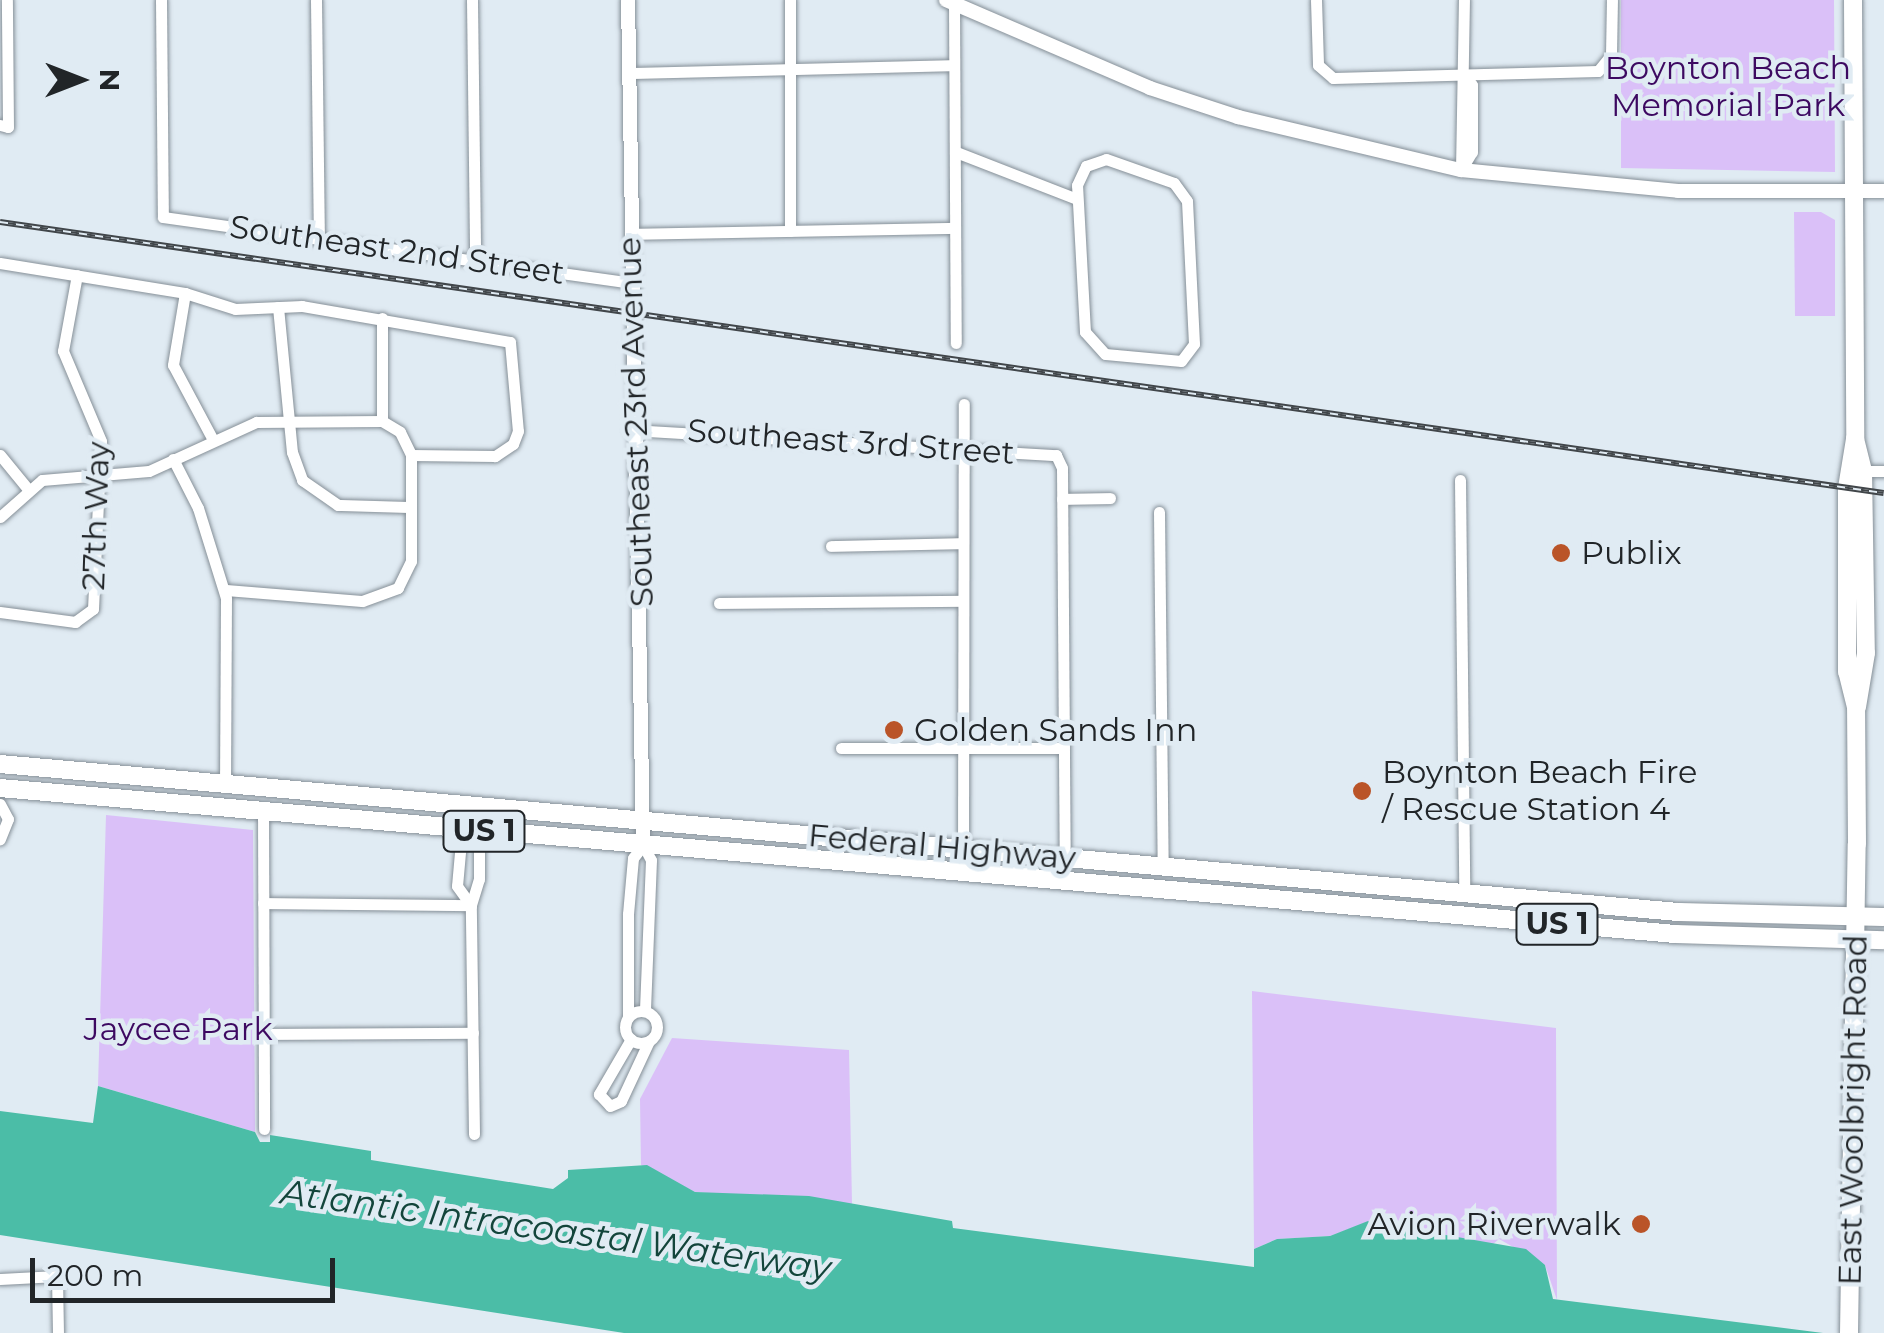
<!DOCTYPE html>
<style>
body{margin:0}
#map{position:relative;width:1884px;height:1333px;overflow:hidden;background:#e0ebf3;font-family:Montserrat,sans-serif}
div>[style]{position:absolute}
[style*='--x']{left:calc(var(--x)*1px);top:calc(var(--y)*1px);width:calc(var(--w)*1px);rotate:calc(var(--a)*1deg)}
.green>*{inset:0;background:#dac0f8}
.water>*{inset:0;background:#4bbda7}
.roads{filter:drop-shadow(0 0 2px #858f97) drop-shadow(0 0 2px #858f97)}
.minor>*{height:11px;margin:-5.5px;padding:0 5.5px;transform-origin:5.5px;border-radius:5.5px;background:#fff}
.minor>.ring{margin:-5.5px;padding:0;box-sizing:content-box;background:none;border:11px solid #fff;border-radius:50%}
.tertiary>*{height:14px;margin:-7px;padding:0 7px;transform-origin:7px;border-radius:7px;background:#fff}
.secondary>*{height:18px;margin:-9px;padding:0 9px;transform-origin:9px;border-radius:9px;background:#fff}
.primary>*{height:18px;margin:-9px;padding:0 9px;transform-origin:9px;border-radius:9px;background:#fff}
.rail>*{height:6px;margin-top:-3px;transform-origin:0;background:repeating-linear-gradient(90deg,#e0ebf3 0 8px,#41464a 0 16px);box-sizing:border-box;border-block:2px solid #41464a}
.dots>*{width:28px;height:28px;translate:-50% -50%;box-sizing:border-box;border:5px solid #e0ebf3;border-radius:50%}
span{translate:-50% -50%;white-space:nowrap;text-align:center;line-height:1.15;-webkit-text-stroke:9px #e0ebf3;paint-order:stroke}
.shield-label span{padding:2px 8px;background:#e0ebf3;border:2px solid;border-radius:8px;-webkit-text-stroke-width:0}
.shield-label{font-size:30px;color:#212528;font-weight:700}
.park-label{font-size:32px;color:#3d0961}
.street-label{font-size:32px;color:#212528}
.poi-label{font-size:32px;color:#212528}
.left{translate:0 -50%;text-align:left}
.right{translate:-100% -50%;text-align:right}
.water-label{font-size:35px;color:#13453b;font-style:italic}
.north{position:absolute;left:30px;top:30px;width:100px;height:100px;-webkit-text-stroke:8px #e0ebf3;paint-order:stroke;rotate:90deg;font-size:28px;font-weight:700;line-height:40px;text-align:center;color:#212528}
.north::after{content:'';display:block;margin:auto;width:35px;height:45px;background:#212528;clip-path:polygon(50% 0,100% 100%,50% 72%,0 100%)}
.scale{position:absolute;left:30px;top:1258px;width:305px;height:45px;box-sizing:border-box;border:5px solid #212528;border-top:0;padding-left:12px;font-size:30px;line-height:35px;white-space:nowrap;color:#212528;-webkit-text-stroke:8px #e0ebf3;paint-order:stroke}
</style>
<div id="map">
<div class="green">
<div style="clip-path:polygon(1621px 0,1834px 0,1835px 172px,1621px 168px)"></div>
<div style="clip-path:polygon(1794px 212px,1821px 212px,1835px 220px,1835px 316px,1795px 316px)"></div>
<div style="clip-path:polygon(106px 815px,253px 830px,255px 1132px,98px 1086px)"></div>
<div style="clip-path:polygon(1252px 991px,1556px 1028px,1557px 1300px,1545px 1265px,1499px 1239px,1492px 1245px,1417px 1230px,1379px 1230px,1368px 1222px,1330px 1236px,1277px 1239px,1254px 1249px)"></div>
<div style="clip-path:polygon(672px 1038px,849px 1050px,852px 1204px,695px 1192px,641px 1165px,640px 1099px)"></div>
</div>
<div class="water">
<div style="clip-path:polygon(98px 1086px,255px 1132px,260px 1142px,270px 1142px,270px 1135px,371px 1151px,371px 1160px,553px 1189px,568px 1178px,568px 1170px,647px 1165px,695px 1192px,809px 1196px,952px 1221px,953px 1228px,1254px 1267px,1254px 1249px,1277px 1239px,1330px 1236px,1368px 1221px,1379px 1229px,1407px 1220px,1417px 1230px,1526px 1249px,1545px 1265px,1553px 1299px,1823px 1333px,624px 1333px,0 1235px,0 1111px,93px 1123px)"></div>
</div>
<div class="roads">
<div class="minor">
<div style="--x:161;--y:0;--w:217;--a:89.5"></div>
<div style="--x:163;--y:217;--w:472;--a:8"></div>
<div style="--x:316;--y:0;--w:240;--a:89.3"></div>
<div style="--x:472;--y:0;--w:260;--a:89.3"></div>
<div style="--x:790;--y:0;--w:231;--a:90"></div>
<div style="--x:1316;--y:0;--w:65;--a:88.2"></div>
<div style="--x:1318;--y:65;--w:20;--a:41"></div>
<div style="--x:1333;--y:78;--w:265;--a:-1.5"></div>
<div style="--x:1598;--y:71;--w:21;--a:-51"></div>
<div style="--x:1611;--y:55;--w:55;--a:-89"></div>
<div style="--x:954;--y:4;--w:339;--a:89.7"></div>
<div style="--x:628;--y:73;--w:326;--a:-1.4"></div>
<div style="--x:0;--y:125;--w:8;--a:14"></div>
<div style="--x:8;--y:127;--w:127;--a:-90.5"></div>
<div style="--x:956;--y:152;--w:130;--a:21.2"></div>
<div style="--x:1106;--y:159;--w:72;--a:19.4"></div>
<div style="--x:1174;--y:183;--w:22;--a:54"></div>
<div style="--x:1187;--y:201;--w:143;--a:87.2"></div>
<div style="--x:1194;--y:344;--w:21;--a:127"></div>
<div style="--x:1181;--y:361;--w:76;--a:-174.7"></div>
<div style="--x:1105;--y:354;--w:30;--a:-132"></div>
<div style="--x:1085;--y:332;--w:147;--a:-93.1"></div>
<div style="--x:1077;--y:185;--w:21;--a:-65"></div>
<div style="--x:1086;--y:166;--w:21;--a:-19"></div>
<div style="--x:1461;--y:170;--w:170;--a:-89"></div>
<div style="--x:1461;--y:170;--w:21;--a:-59"></div>
<div style="--x:1472;--y:152;--w:67;--a:-90"></div>
<div style="--x:1472;--y:85;--w:12;--a:-125"></div>
<div style="--x:630;--y:234;--w:325;--a:-1.1"></div>
<div style="--x:0;--y:263;--w:187;--a:9.2"></div>
<div style="--x:185;--y:293;--w:52;--a:17.7"></div>
<div style="--x:235;--y:309;--w:67;--a:-2.6"></div>
<div style="--x:302;--y:306;--w:211;--a:9.8"></div>
<div style="--x:510;--y:342;--w:89;--a:84.9"></div>
<div style="--x:518;--y:431;--w:14;--a:111"></div>
<div style="--x:513;--y:444;--w:22;--a:146"></div>
<div style="--x:495;--y:456;--w:84;--a:-179.3"></div>
<div style="--x:185;--y:293;--w:73;--a:99.5"></div>
<div style="--x:173;--y:365;--w:83;--a:61.9"></div>
<div style="--x:278;--y:307;--w:146;--a:84.5"></div>
<div style="--x:292;--y:452;--w:30;--a:70"></div>
<div style="--x:302;--y:480;--w:44;--a:34.8"></div>
<div style="--x:338;--y:505;--w:73;--a:1.6"></div>
<div style="--x:382;--y:421;--w:103;--a:-90"></div>
<div style="--x:631;--y:430;--w:426;--a:3.4"></div>
<div style="--x:1056;--y:455;--w:14;--a:65"></div>
<div style="--x:1062;--y:468;--w:390;--a:89.6"></div>
<div style="--x:0;--y:455;--w:43;--a:50.7"></div>
<div style="--x:173;--y:459;--w:55;--a:63"></div>
<div style="--x:198;--y:508;--w:94;--a:72.7"></div>
<div style="--x:226;--y:598;--w:186;--a:90.3"></div>
<div style="--x:1863;--y:471;--w:21;--a:0"></div>
<div style="--x:1460;--y:480;--w:413;--a:89.4"></div>
<div style="--x:1062;--y:499;--w:48;--a:-1.2"></div>
<div style="--x:1159;--y:512;--w:354;--a:89.4"></div>
<div style="--x:0;--y:517;--w:56;--a:-41.4"></div>
<div style="--x:42;--y:480;--w:107;--a:-4.8"></div>
<div style="--x:149;--y:471;--w:118;--a:-24.6"></div>
<div style="--x:256;--y:422;--w:126;--a:-0.5"></div>
<div style="--x:382;--y:421;--w:21;--a:31"></div>
<div style="--x:400;--y:432;--w:25;--a:64"></div>
<div style="--x:411;--y:455;--w:106;--a:90"></div>
<div style="--x:411;--y:561;--w:30;--a:116"></div>
<div style="--x:398;--y:588;--w:38;--a:160"></div>
<div style="--x:362;--y:601;--w:137;--a:-175.4"></div>
<div style="--x:831;--y:546;--w:132;--a:-1.3"></div>
<div style="--x:719;--y:603;--w:243;--a:-0.5"></div>
<div style="--x:0;--y:612;--w:76;--a:7.6"></div>
<div style="--x:75;--y:622;--w:22;--a:-36"></div>
<div style="--x:93;--y:609;--w:168;--a:-87.3"></div>
<div style="--x:101;--y:441;--w:98;--a:-112.9"></div>
<div style="--x:63;--y:351;--w:77;--a:-79.6"></div>
<div style="--x:841;--y:748;--w:223;--a:0"></div>
<div style="--x:0;--y:804;--w:17;--a:62"></div>
<div style="--x:8;--y:819;--w:22;--a:112"></div>
<div style="--x:263;--y:812;--w:317;--a:89.8"></div>
<div style="--x:462;--y:830;--w:56;--a:95.1"></div>
<div style="--x:457;--y:886;--w:24;--a:54"></div>
<div style="--x:963;--y:849;--w:445;--a:-89.9"></div>
<div style="--x:263;--y:903;--w:208;--a:0.6"></div>
<div class="ring" style="left:625px;top:1011px;width:21px;height:21px"></div>
<div style="--x:628;--y:1017;--w:103;--a:-90"></div>
<div style="--x:628;--y:914;--w:56;--a:-84.9"></div>
<div style="--x:633;--y:858;--w:16;--a:-52"></div>
<div style="--x:643;--y:845;--w:17;--a:62"></div>
<div style="--x:651;--y:860;--w:151;--a:92.3"></div>
<div style="--x:263;--y:1034;--w:210;--a:-0.3"></div>
<div style="--x:631;--y:1039;--w:64;--a:120.2"></div>
<div style="--x:599;--y:1094;--w:16;--a:47"></div>
<div style="--x:610;--y:1106;--w:12;--a:-24"></div>
<div style="--x:621;--y:1101;--w:66;--a:-65"></div>
<div style="--x:474;--y:1134;--w:229;--a:-90.8"></div>
<div style="--x:471;--y:905;--w:27;--a:-73"></div>
<div style="--x:479;--y:879;--w:48;--a:-90"></div>
<div style="--x:0;--y:1279;--w:57;--a:-3"></div>
<div style="--x:57;--y:1276;--w:57;--a:89"></div>
</div>
<div class="tertiary">
<div style="--x:628;--y:0;--w:845;--a:88.98"></div>
<div style="--x:946;--y:0;--w:222;--a:23.3"></div>
<div style="--x:1150;--y:88;--w:93;--a:18.2"></div>
<div style="--x:1238;--y:117;--w:229;--a:13.4"></div>
<div style="--x:1461;--y:170;--w:218;--a:5.5"></div>
<div style="--x:1678;--y:191;--w:206;--a:0"></div>
</div>
<div class="secondary">
<div style="--x:1853;--y:0;--w:439;--a:89.7"></div>
<div style="--x:1855;--y:439;--w:33;--a:76"></div>
<div style="--x:1863;--y:471;--w:182;--a:89.1"></div>
<div style="--x:1866;--y:653;--w:55;--a:99.5"></div>
<div style="--x:1849;--y:1333;--w:489;--a:-89.1"></div>
<div style="--x:1857;--y:844;--w:137;--a:-90.4"></div>
<div style="--x:1856;--y:707;--w:36;--a:-104"></div>
<div style="--x:1847;--y:672;--w:184;--a:-90"></div>
<div style="--x:1847;--y:488;--w:50;--a:-80.7"></div>
</div>
<div class="primary">
<div style="--x:0;--y:764;--w:1685;--a:5.04"></div>
<div style="--x:1678;--y:912;--w:206;--a:1.4"></div>
<div style="--x:0;--y:788;--w:1682;--a:4.98"></div>
<div style="--x:1676;--y:934;--w:208;--a:1.7"></div>
</div>
</div>
<div class="rail">
<div style="--x:0;--y:222;--w:1903;--a:8.19"></div>
</div>
<div class="dots">
<div style="left:1561px;top:553px;background:#ba5428"></div>
<div style="left:894px;top:730px;background:#ba5428"></div>
<div style="left:1362px;top:791px;background:#ba5428"></div>
<div style="left:1641px;top:1224px;background:#ba5428"></div>
</div>
<div class="shield-label">
<span style="left:484px;top:831px">US 1</span>
<span style="left:1557px;top:924px">US 1</span>
</div>
<div class="park-label">
<span style="left:1728px;top:87px">Boynton Beach<br>Memorial Park</span>
<span style="left:178px;top:1029px">Jaycee Park</span>
</div>
<div class="street-label">
<span style="left:397px;top:250px;rotate:8deg">Southeast 2nd Street</span>
<span style="left:636px;top:422px;rotate:-92deg">Southeast 23rd Avenue</span>
<span style="left:851px;top:442px;rotate:4deg">Southeast 3rd Street</span>
<span style="left:96px;top:516px;rotate:-88deg">27th Way</span>
<span style="left:942px;top:847px;rotate:5deg">Federal Highway</span>
<span style="left:1853px;top:1110px;rotate:-89deg">East Woolbright Road</span>
</div>
<div class="poi-label">
<span class="left" style="left:1581px;top:553px">Publix</span>
<span class="left" style="left:914px;top:730px">Golden Sands Inn</span>
<span class="left" style="left:1382px;top:791px">Boynton Beach Fire<br>/ Rescue Station 4</span>
<span class="right" style="left:1621px;top:1224px">Avion Riverwalk</span>
</div>
<div class="water-label">
<span style="left:556px;top:1230px;rotate:8deg">Atlantic Intracoastal Waterway</span>
</div>
<div class="north">N</div>
<div class="scale">200 m</div>
</div>
